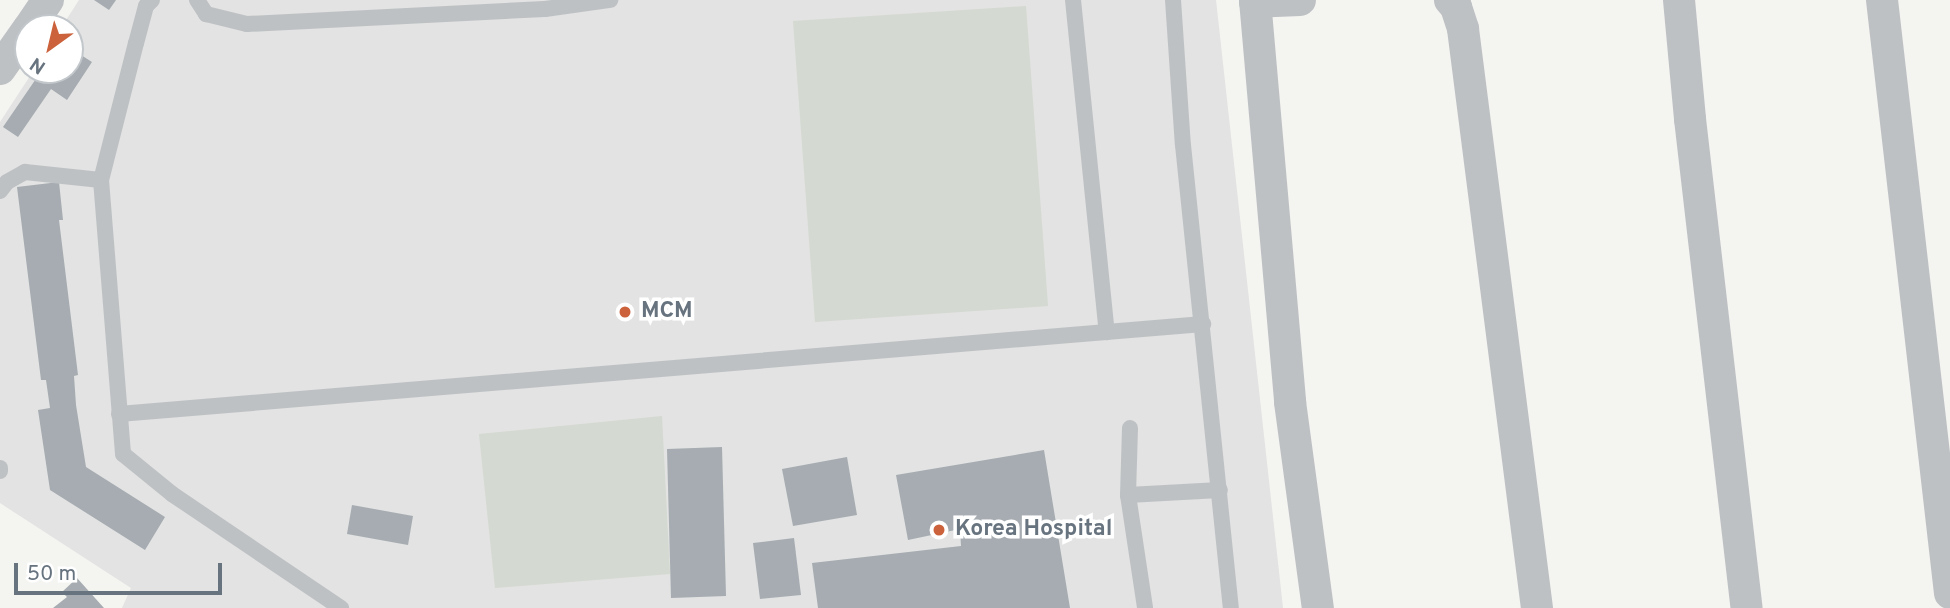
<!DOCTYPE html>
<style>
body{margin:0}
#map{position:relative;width:1950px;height:608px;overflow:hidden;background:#f4f4f1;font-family:Overpass,sans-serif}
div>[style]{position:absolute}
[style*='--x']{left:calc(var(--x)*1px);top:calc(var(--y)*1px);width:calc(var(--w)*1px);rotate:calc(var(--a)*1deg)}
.built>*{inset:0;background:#e2e3e2}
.green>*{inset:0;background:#d4d9d1}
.building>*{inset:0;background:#a6acb1}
.lane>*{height:16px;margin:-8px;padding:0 8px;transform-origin:8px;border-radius:8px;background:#bec1c4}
.street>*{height:32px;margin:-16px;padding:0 16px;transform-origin:16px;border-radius:16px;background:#bec1c4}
.dots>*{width:19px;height:19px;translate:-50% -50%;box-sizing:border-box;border:4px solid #fff;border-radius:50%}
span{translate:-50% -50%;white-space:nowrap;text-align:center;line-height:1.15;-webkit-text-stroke:7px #fff;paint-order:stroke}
.poi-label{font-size:23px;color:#67737e;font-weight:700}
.left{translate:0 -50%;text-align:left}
.north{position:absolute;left:14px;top:14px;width:70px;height:70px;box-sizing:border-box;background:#fff;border:2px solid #c2c7cb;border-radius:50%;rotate:214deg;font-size:19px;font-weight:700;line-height:28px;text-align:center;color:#67737e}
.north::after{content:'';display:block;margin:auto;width:24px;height:32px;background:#cb623b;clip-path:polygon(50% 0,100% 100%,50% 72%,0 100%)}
.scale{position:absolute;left:14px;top:563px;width:208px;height:32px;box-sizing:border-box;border:4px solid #67737e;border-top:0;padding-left:9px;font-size:21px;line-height:24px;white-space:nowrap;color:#67737e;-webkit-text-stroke:5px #fff;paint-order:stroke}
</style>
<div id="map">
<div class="built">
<div style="clip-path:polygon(79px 0,1216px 0,1283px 608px,122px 608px,131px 588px,0 503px,0 122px,34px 70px,70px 70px,70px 28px,61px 28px)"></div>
</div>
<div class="green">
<div style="clip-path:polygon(1026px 6px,1048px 306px,815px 322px,793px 21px)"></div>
<div style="clip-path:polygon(662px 416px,670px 574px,495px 588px,479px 434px)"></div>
</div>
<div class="building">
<div style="clip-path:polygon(94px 0,116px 0,109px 10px)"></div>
<div style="clip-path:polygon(70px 48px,92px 62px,67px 100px,51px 89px,18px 137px,3px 127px,42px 70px,70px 70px)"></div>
<div style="clip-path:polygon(59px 182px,63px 220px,59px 220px,78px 375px,74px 376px,76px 405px,86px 467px,165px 517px,145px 550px,50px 490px,38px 410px,50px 408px,46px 380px,41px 380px,17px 187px)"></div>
<div style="clip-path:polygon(722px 447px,726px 596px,671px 598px,667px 449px)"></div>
<div style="clip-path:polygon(1044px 450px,1070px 608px,818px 608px,812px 563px,961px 546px,960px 529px,908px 540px,896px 475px)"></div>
<div style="clip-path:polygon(847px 457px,857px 515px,793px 526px,782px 469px)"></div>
<div style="clip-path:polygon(352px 505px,413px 516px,408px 545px,347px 534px)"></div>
<div style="clip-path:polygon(794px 538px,801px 595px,760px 599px,753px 543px)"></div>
<div style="clip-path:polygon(77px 578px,104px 608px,53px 608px,67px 597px,62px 592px)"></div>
</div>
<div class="lane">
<div style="--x:152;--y:0;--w:8;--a:135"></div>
<div style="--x:146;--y:6;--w:38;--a:105"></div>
<div style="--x:136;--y:43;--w:141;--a:104.3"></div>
<div style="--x:101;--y:180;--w:275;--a:85.4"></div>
<div style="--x:123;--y:454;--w:63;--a:39.2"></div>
<div style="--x:172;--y:494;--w:204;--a:34"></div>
<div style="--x:197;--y:0;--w:17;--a:57"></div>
<div style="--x:206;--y:14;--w:42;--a:13.7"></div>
<div style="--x:247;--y:24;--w:298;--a:-2.9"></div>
<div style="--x:545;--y:9;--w:66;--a:-7.9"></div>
<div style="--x:1073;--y:0;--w:334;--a:84.2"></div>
<div style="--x:1173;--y:0;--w:145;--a:86.1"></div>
<div style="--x:1183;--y:145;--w:465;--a:84.1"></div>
<div style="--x:0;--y:191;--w:11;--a:-52"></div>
<div style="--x:7;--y:182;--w:21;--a:-29"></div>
<div style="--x:25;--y:172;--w:76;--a:6"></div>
<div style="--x:119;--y:414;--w:1088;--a:-4.75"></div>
<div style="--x:1130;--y:428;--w:67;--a:91.7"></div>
<div style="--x:1128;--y:495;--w:114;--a:81.4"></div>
<div style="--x:0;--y:468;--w:3;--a:90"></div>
<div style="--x:1128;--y:495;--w:92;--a:-3.1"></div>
</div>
<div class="street">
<div style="--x:1255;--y:0;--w:404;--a:85"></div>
<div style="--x:1290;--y:402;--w:208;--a:82.3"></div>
<div style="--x:1450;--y:0;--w:9;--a:49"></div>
<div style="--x:1456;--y:7;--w:23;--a:72"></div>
<div style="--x:1463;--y:29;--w:584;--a:82.72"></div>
<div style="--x:1679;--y:0;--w:120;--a:84.7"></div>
<div style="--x:1690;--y:119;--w:492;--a:83.4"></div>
<div style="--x:1882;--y:0;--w:597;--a:83.46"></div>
<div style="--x:1255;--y:2;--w:45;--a:-2.5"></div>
<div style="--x:29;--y:28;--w:34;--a:-56"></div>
<div style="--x:0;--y:69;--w:49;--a:-55"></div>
</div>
<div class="dots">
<div style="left:625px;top:312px;background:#cb623b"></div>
<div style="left:939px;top:530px;background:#cb623b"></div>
</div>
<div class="poi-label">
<span class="left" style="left:641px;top:312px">MCM</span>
<span class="left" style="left:955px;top:530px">Korea Hospital</span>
</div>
<div class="north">N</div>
<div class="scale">50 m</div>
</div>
